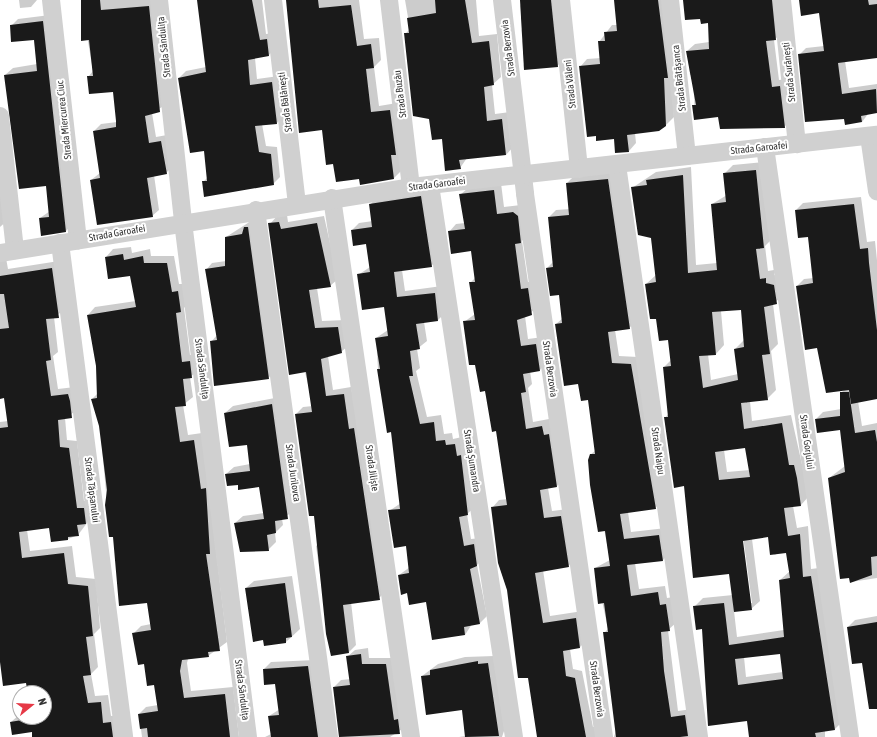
<!DOCTYPE html>
<meta charset="utf-8">
<style>
body{margin:0}
#map{position:relative;width:877px;height:737px;overflow:hidden;background:#fff;font-family:"Asap Condensed",sans-serif}
div>[style]{position:absolute}
[style*='--x']{left:calc(var(--x)*1px);top:calc(var(--y)*1px);width:calc(var(--w)*1px);rotate:calc(var(--a)*1deg)}
.shadow>*{inset:0;background:#0003}
.building>*{inset:0;background:#1a1a1a}
.minor>*{height:18px;margin:-9px;padding:0 9px;transform-origin:9px;border-radius:9px;background:#d0d0d0}
span{translate:-50% -50%;white-space:nowrap;text-align:center;line-height:1.15;-webkit-text-stroke:4px #fff;paint-order:stroke}
.street-label{font-size:10px;color:#333}
.north{position:absolute;left:12px;top:685px;width:40px;height:40px;box-sizing:border-box;background:#fff;border:1px solid #adadad;border-radius:50%;rotate:72deg;font-size:11px;font-weight:700;line-height:16px;text-align:center;color:#333}
.north::after{content:'';display:block;margin:auto;width:14px;height:18px;background:#e63946;clip-path:polygon(50% 0,100% 100%,50% 72%,0 100%)}
</style>
<div id="map">
<div class="shadow">
<div style="clip-path:polygon(19px 0,37px 0,31px 7px,20px 8px)"></div>
<div style="clip-path:polygon(81px 0,156px 0,167px 104px,152px 113px,156px 137px,167px 135px,173px 166px,166px 173px,154px 175px,159px 210px,152px 216px,91px 180px,100px 173px,94px 131px,101px 124px,117px 122px,114px 91px,88px 77px,93px 71px)"></div>
<div style="clip-path:polygon(198px 0,262px 0,266px 34px,273px 33px,275px 48px,269px 55px,255px 58px,257px 79px,279px 76px,283px 116px,277px 123px,262px 124px,266px 146px,277px 147px,280px 177px,273px 184px,203px 182px,208px 177px,205px 150px,179px 78px,186px 71px,206px 67px)"></div>
<div style="clip-path:polygon(287px 0,359px 0,364px 39px,379px 38px,381px 60px,374px 67px,379px 106px,397px 103px,401px 171px,394px 178px,360px 178px,334px 163px)"></div>
<div style="clip-path:polygon(405px 0,476px 0,479px 36px,497px 34px,501px 77px,492px 85px,495px 114px,510px 112px,513px 147px,506px 155px,467px 158px,460px 168px,429px 118px,405px 34px,410px 29px)"></div>
<div style="clip-path:polygon(521px 0,560px 0,565px 59px,557px 66px)"></div>
<div style="clip-path:polygon(615px 0,667px 0,674px 117px,666px 125px,635px 133px,636px 143px,629px 151px,615px 138px,580px 67px,587px 59px,601px 58px,599px 42px,612px 25px,617px 25px)"></div>
<div style="clip-path:polygon(684px 0,778px 0,783px 32px,774px 40px,779px 80px,787px 79px,792px 120px,784px 127px,719px 116px,695px 119px,693px 74px,690px 75px,687px 51px,695px 44px,709px 42px,709px 22px)"></div>
<div style="clip-path:polygon(801px 0,877px 0,877px 57px,845px 61px,849px 88px,877px 84px,877px 112px,868px 114px,862px 122px,845px 117px,799px 55px,806px 48px,824px 46px,820px 12px)"></div>
<div style="clip-path:polygon(50px 15px,73px 223px,66px 231px,42px 235px,40px 218px,50px 211px,47px 185px,20px 188px,5px 75px,13px 68px,37px 64px,34px 39px,11px 26px,18px 19px)"></div>
<div style="clip-path:polygon(0 131px,9px 219px,0 227px)"></div>
<div style="clip-path:polygon(evenodd,764px 162px,772px 239px,765px 246px,768px 271px,774px 270px,774px 275px,782px 277px,785px 294px,773px 304px,778px 344px,771px 351px,776px 390px,767px 399px,750px 401px,752px 421px,791px 415px,809px 496px,801px 505px,793px 506px,797px 528px,808px 526px,811px 569px,819px 568px,843px 721px,835px 729px,825px 731px,825px 737px,750px 737px,747px 720px,694px 607px,703px 598px,733px 595px,730px 573px,685px 485px,665px 418px,669px 413px,664px 367px,671px 360px,669px 339px,646px 284px,656px 275px,651px 237px,632px 188px,656px 172px,691px 167px,696px 265px,717px 263px,712px 204px,727px 195px,724px 174px,733px 165px,764px 162px,742px 309px,744px 340px,735px 349px,738px 374px,711px 380px,708px 354px,716px 354px,724px 345px,721px 311px,742px 309px,764px 162px,746px 447px,750px 470px,727px 472px,724px 450px,746px 447px,764px 162px,741px 536px,743px 536px,752px 603px,750px 603px,741px 536px,764px 162px,768px 536px,787px 552px,790px 571px,780px 580px,784px 630px,737px 637px,734px 611px,751px 609px,760px 601px,752px 539px,768px 536px,764px 162px,781px 652px,783px 672px,746px 677px,744px 657px,781px 652px)"></div>
<div style="clip-path:polygon(615px 172px,637px 321px,629px 328px,615px 330px,619px 356px,638px 357px,663px 501px,655px 508px,628px 512px,631px 532px,666px 528px,670px 552px,663px 560px,635px 563px,639px 589px,665px 586px,667px 598px,673px 597px,677px 622px,668px 630px,678px 711px,692px 709px,696px 737px,614px 737px,616px 730px,604px 633px,608px 629px,595px 568px,610px 560px,590px 455px,596px 450px,589px 399px,556px 324px,563px 318px,560px 294px,547px 268px,553px 262px,549px 217px,556px 210px,570px 209px,567px 183px,574px 176px)"></div>
<div style="clip-path:polygon(501px 183px,504px 207px,521px 205px,528px 234px,522px 241px,528px 282px,535px 281px,539px 307px,525px 316px,528px 339px,543px 337px,547px 362px,540px 370px,530px 371px,532px 384px,528px 388px,533px 422px,549px 419px,564px 479px,557px 486px,548px 488px,552px 511px,568px 509px,576px 559px,568px 566px,543px 570px,550px 616px,583px 611px,587px 640px,580px 647px,570px 649px,573px 669px,582px 671px,593px 727px,600px 726px,606px 737px,543px 737px,492px 508px,499px 500px,508px 499px,497px 430px,464px 322px,475px 314px,470px 283px,476px 277px,472px 250px,449px 232px,456px 224px,465px 223px,460px 195px,468px 188px)"></div>
<div style="clip-path:polygon(428px 190px,439px 259px,431px 266px,402px 270px,405px 291px,442px 286px,445px 313px,438px 320px,424px 322px,427px 341px,417px 349px,420px 368px,416px 371px,427px 417px,441px 415px,444px 434px,452px 433px,453px 439px,462px 437px,475px 507px,467px 514px,471px 539px,481px 538px,484px 558px,477px 565px,487px 616px,480px 623px,472px 624px,465px 635px,426px 601px,408px 592px,399px 575px,410px 567px,406px 545px,389px 511px,401px 503px,392px 431px,378px 369px,376px 338px,388px 330px,385px 306px,358px 275px,370px 267px,366px 243px,352px 230px,359px 223px,373px 221px,370px 205px,377px 197px)"></div>
<div style="clip-path:polygon(861px 197px,867px 242px,875px 241px,877px 260px,877px 398px,858px 401px,862px 426px,877px 423px,877px 578px,851px 582px,829px 478px,845px 466px,841px 429px,816px 419px,823px 412px,841px 409px,841px 393px,845px 389px,818px 347px,797px 286px,804px 279px,814px 278px,808px 236px,796px 210px,803px 203px)"></div>
<div style="clip-path:polygon(287px 215px,288px 222px,324px 216px,338px 279px,330px 286px,317px 288px,322px 321px,345px 320px,349px 345px,341px 352px,328px 356px,333px 390px,351px 387px,387px 590px,380px 597px,351px 602px,356px 645px,349px 652px,331px 654px,316px 546px,319px 543px,296px 414px,303px 407px,313px 406px,270px 224px,277px 216px)"></div>
<div style="clip-path:polygon(251px 221px,275px 372px,268px 378px,211px 342px,217px 335px,206px 270px,212px 263px,226px 261px,226px 237px)"></div>
<div style="clip-path:polygon(131px 247px,132px 253px,150px 249px,151px 256px,174px 256px,179px 284px,185px 284px,188px 303px,184px 308px,190px 355px,197px 354px,199px 370px,190px 377px,193px 397px,183px 405px,188px 435px,202px 433px,227px 642px,208px 656px,188px 659px,187px 663px,191px 691px,233px 687px,239px 737px,142px 737px,139px 714px,146px 707px,158px 705px,155px 684px,133px 634px,141px 626px,151px 624px,148px 602px,114px 535px,110px 536px,100px 426px,92px 399px,98px 393px,97px 366px,88px 315px,95px 307px,136px 301px,130px 275px,106px 257px,113px 249px)"></div>
<div style="clip-path:polygon(0 258px,6px 258px,8px 269px,59px 261px,66px 309px,54px 317px,58px 352px,53px 356px,58px 389px,75px 387px,79px 409px,65px 418px,67px 440px,77px 441px,84px 501px,91px 501px,93px 515px,78px 535px,68px 539px,50px 527px,27px 530px,30px 551px,72px 546px,76px 577px,96px 579px,100px 628px,94px 634px,98px 667px,91px 674px,95px 696px,108px 695px,111px 716px,119px 715px,123px 737px,33px 737px,32px 731px,11px 722px,20px 714px,44px 717px,44px 693px,36px 693px,35px 687px,0 661px,0 422px,8px 421px,4px 397px,0 398px)"></div>
<div style="clip-path:polygon(280px 397px,295px 510px,282px 519px,283px 525px,275px 533px,276px 542px,268px 550px,241px 551px,235px 523px,243px 516px,264px 513px,260px 486px,239px 484px,226px 474px,234px 467px,250px 464px,248px 444px,225px 413px,233px 406px)"></div>
<div style="clip-path:polygon(292px 576px,300px 629px,286px 642px,264px 639px,246px 588px,254px 581px)"></div>
<div style="clip-path:polygon(877px 616px,877px 697px,848px 627px,855px 620px)"></div>
<div style="clip-path:polygon(368px 648px,369px 658px,393px 658px,407px 726px,390px 737px,340px 737px,334px 687px,341px 680px,351px 679px,347px 657px,355px 650px)"></div>
<div style="clip-path:polygon(494px 656px,505px 728px,502px 737px,459px 737px,466px 736px,462px 709px,422px 676px,438px 664px,465px 657px)"></div>
<div style="clip-path:polygon(315px 660px,330px 737px,265px 737px,271px 734px,269px 716px,280px 709px,276px 683px,264px 669px,271px 662px)"></div>
</div>
<div class="building">
<div style="clip-path:polygon(81px 0,100px 0,101px 10px,149px 6px,160px 112px,145px 116px,149px 143px,161px 141px,167px 174px,147px 178px,153px 217px,97px 225px,90px 180px,100px 178px,93px 131px,116px 127px,116px 121px,113px 92px,89px 94px,87px 76px,93px 76px,89px 40px,81px 41px)"></div>
<div style="clip-path:polygon(197px 0,252px 0,260px 40px,267px 39px,269px 56px,248px 60px,250px 85px,272px 82px,277px 124px,255px 126px,259px 152px,271px 154px,274px 185px,204px 197px,202px 181px,207px 181px,204px 151px,190px 153px,178px 78px,206px 72px)"></div>
<div style="clip-path:polygon(286px 0,318px 0,319px 8px,351px 5px,357px 46px,371px 44px,374px 68px,366px 69px,371px 112px,390px 110px,396px 155px,391px 155px,394px 179px,360px 185px,359px 179px,336px 182px,333px 164px,326px 165px,322px 130px,299px 133px)"></div>
<div style="clip-path:polygon(435px 0,465px 0,472px 43px,489px 41px,494px 85px,484px 87px,487px 121px,502px 119px,506px 155px,459px 160px,461px 169px,445px 171px,442px 139px,432px 140px,429px 119px,413px 116px,404px 33px,409px 33px,407px 18px,436px 13px)"></div>
<div style="clip-path:polygon(520px 0,551px 0,558px 67px,524px 70px)"></div>
<div style="clip-path:polygon(614px 0,658px 0,668px 78px,664px 78px,666px 126px,659px 131px,627px 135px,629px 152px,615px 153px,614px 139px,596px 141px,596px 136px,587px 137px,579px 66px,600px 64px,598px 41px,605px 41px,604px 32px,617px 31px)"></div>
<div style="clip-path:polygon(683px 0,772px 0,776px 40px,766px 41px,772px 87px,780px 86px,785px 128px,720px 129px,718px 117px,694px 120px,692px 105px,696px 105px,686px 51px,709px 49px,708px 23px,701px 24px,700px 19px,685px 20px)"></div>
<div style="clip-path:polygon(799px 0,868px 0,869px 5px,877px 4px,877px 58px,838px 63px,842px 94px,876px 89px,877px 113px,861px 116px,862px 122px,845px 125px,844px 119px,805px 122px,798px 54px,824px 51px,819px 13px,801px 16px)"></div>
<div style="clip-path:polygon(43px 21px,66px 232px,41px 236px,39px 218px,49px 217px,46px 186px,19px 189px,4px 75px,37px 71px,34px 40px,11px 42px,10px 25px)"></div>
<div style="clip-path:polygon(evenodd,756px 170px,764px 248px,756px 249px,760px 279px,766px 278px,766px 283px,774px 285px,777px 304px,764px 307px,770px 354px,762px 355px,768px 400px,741px 403px,744px 429px,782px 423px,789px 465px,794px 465px,797px 478px,801px 506px,784px 508px,786px 523px,788px 536px,800px 534px,803px 577px,811px 576px,835px 730px,815px 733px,816px 737px,749px 737px,747px 721px,708px 726px,702px 629px,696px 630px,693px 606px,724px 603px,729px 645px,784px 637px,779px 580px,790px 578px,786px 553px,770px 555px,768px 537px,743px 541px,752px 610px,734px 612px,729px 574px,693px 578px,684px 486px,674px 488px,664px 417px,668px 417px,663px 367px,671px 366px,668px 340px,659px 341px,656px 319px,650px 319px,645px 284px,656px 282px,651px 238px,638px 235px,631px 187px,647px 185px,646px 180px,683px 175px,688px 273px,717px 270px,711px 204px,726px 202px,723px 173px,756px 170px,741px 310px,744px 347px,734px 349px,738px 380px,703px 388px,699px 356px,716px 355px,712px 312px,741px 310px,756px 170px,745px 448px,750px 477px,719px 480px,715px 452px,745px 448px,756px 170px,780px 654px,783px 679px,738px 685px,735px 659px,780px 654px)"></div>
<div style="clip-path:polygon(608px 179px,630px 329px,608px 332px,612px 363px,631px 364px,656px 509px,620px 514px,624px 539px,659px 535px,663px 561px,627px 565px,631px 596px,658px 592px,660px 605px,666px 604px,670px 631px,661px 632px,664px 671px,671px 717px,685px 715px,688px 736px,680px 737px,616px 737px,603px 632px,608px 632px,604px 603px,598px 604px,594px 568px,610px 566px,605px 531px,598px 532px,590px 485px,588px 460px,590px 454px,595px 454px,588px 400px,581px 401px,578px 384px,564px 386px,555px 324px,562px 323px,559px 295px,550px 296px,546px 268px,553px 267px,548px 217px,569px 215px,566px 183px)"></div>
<div style="clip-path:polygon(494px 190px,497px 214px,513px 212px,518px 216px,521px 243px,515px 244px,521px 289px,528px 288px,532px 315px,517px 320px,521px 346px,536px 344px,540px 371px,523px 374px,526px 392px,521px 393px,526px 429px,542px 426px,544px 435px,549px 434px,557px 487px,540px 490px,544px 518px,561px 516px,569px 567px,535px 573px,542px 617px,543px 623px,576px 618px,580px 648px,563px 651px,566px 676px,575px 678px,586px 737px,537px 737px,528px 678px,518px 678px,507px 590px,498px 563px,491px 507px,507px 505px,496px 431px,492px 432px,485px 391px,480px 392px,475px 365px,469px 365px,463px 321px,475px 320px,469px 282px,475px 282px,471px 251px,451px 254px,448px 231px,465px 229px,459px 194px)"></div>
<div style="clip-path:polygon(421px 196px,432px 267px,394px 272px,397px 297px,435px 293px,438px 321px,416px 324px,420px 349px,410px 351px,413px 376px,409px 376px,420px 424px,434px 422px,436px 441px,445px 440px,446px 445px,455px 444px,457px 456px,461px 455px,468px 515px,459px 517px,464px 546px,474px 544px,477px 566px,470px 569px,480px 624px,464px 627px,465px 635px,432px 640px,426px 602px,409px 605px,407px 593px,401px 595px,398px 575px,409px 573px,406px 546px,394px 548px,388px 510px,400px 509px,391px 432px,387px 433px,377px 369px,380px 369px,375px 338px,388px 336px,384px 307px,362px 310px,357px 274px,370px 272px,366px 244px,353px 246px,351px 230px,372px 227px,369px 204px)"></div>
<div style="clip-path:polygon(854px 204px,860px 249px,868px 248px,869px 263px,877px 330px,877px 399px,851px 404px,849px 390px,826px 393px,817px 348px,805px 350px,796px 286px,813px 283px,808px 237px,798px 238px,795px 210px)"></div>
<div style="clip-path:polygon(279px 222px,281px 229px,317px 223px,331px 287px,309px 290px,315px 328px,338px 327px,342px 353px,321px 359px,326px 396px,344px 394px,349px 429px,354px 428px,380px 600px,343px 605px,349px 653px,331px 656px,326px 634px,314px 516px,309px 516px,295px 414px,312px 412px,306px 372px,289px 375px,268px 223px)"></div>
<div style="clip-path:polygon(244px 227px,248px 227px,269px 379px,214px 386px,210px 341px,217px 340px,205px 269px,225px 266px,225px 237px,242px 234px)"></div>
<div style="clip-path:polygon(123px 254px,124px 260px,143px 256px,144px 263px,167px 263px,172px 292px,178px 291px,181px 312px,176px 313px,182px 362px,190px 361px,192px 378px,183px 379px,186px 406px,175px 407px,180px 442px,194px 440px,201px 489px,206px 488px,210px 554px,206px 554px,220px 651px,208px 652px,209px 657px,182px 660px,180px 671px,184px 698px,225px 694px,230px 737px,148px 737px,147px 728px,140px 729px,138px 714px,158px 711px,154px 685px,147px 686px,144px 664px,138px 665px,132px 633px,151px 630px,147px 603px,119px 606px,113px 537px,109px 537px,105px 505px,107px 490px,99px 426px,91px 399px,97px 398px,96px 366px,87px 315px,136px 307px,130px 276px,108px 279px,105px 257px)"></div>
<div style="clip-path:polygon(52px 268px,59px 318px,46px 319px,51px 360px,46px 361px,51px 396px,68px 394px,70px 401px,72px 418px,58px 420px,60px 447px,69px 448px,77px 508px,84px 508px,86px 524px,77px 525px,79px 536px,68px 537px,68px 540px,51px 542px,49px 528px,19px 532px,22px 558px,64px 553px,68px 584px,88px 586px,93px 636px,86px 637px,91px 675px,83px 676px,88px 703px,101px 702px,103px 723px,111px 722px,113px 737px,32px 737px,32px 732px,12px 735px,10px 722px,22px 720px,22px 717px,44px 717px,44px 693px,41px 693px,40px 687px,27px 689px,26px 683px,3px 686px,0 662px,0 428px,8px 427px,4px 398px,0 399px,0 329px,9px 328px,4px 294px,0 294px,0 276px)"></div>
<div style="clip-path:polygon(840px 392px,849px 392px,855px 433px,875px 430px,877px 442px,877px 556px,871px 557px,872px 575px,850px 583px,849px 578px,840px 579px,828px 478px,845px 472px,840px 430px,817px 433px,815px 419px,840px 416px)"></div>
<div style="clip-path:polygon(272px 404px,288px 519px,275px 521px,276px 533px,267px 535px,269px 551px,240px 552px,234px 523px,264px 519px,259px 487px,238px 490px,238px 485px,227px 486px,225px 474px,250px 471px,247px 445px,229px 447px,224px 413px)"></div>
<div style="clip-path:polygon(285px 583px,292px 637px,286px 638px,286px 643px,264px 646px,263px 640px,253px 642px,245px 588px)"></div>
<div style="clip-path:polygon(877px 622px,877px 709px,869px 709px,862px 663px,852px 664px,847px 627px)"></div>
<div style="clip-path:polygon(361px 654px,362px 664px,386px 664px,394px 720px,398px 719px,400px 734px,339px 737px,333px 687px,350px 685px,346px 656px)"></div>
<div style="clip-path:polygon(478px 661px,478px 664px,488px 663px,499px 736px,465px 737px,462px 710px,426px 715px,421px 676px,430px 675px,430px 670px)"></div>
<div style="clip-path:polygon(308px 666px,318px 737px,271px 737px,268px 716px,279px 715px,275px 684px,264px 685px,263px 669px)"></div>
</div>
<div class="minor">
<div style="--x:51;--y:0;--w:242;--a:83.6"></div>
<div style="--x:159;--y:0;--w:223;--a:83.8"></div>
<div style="--x:183;--y:222;--w:519;--a:82.81"></div>
<div style="--x:273;--y:0;--w:204;--a:83.3"></div>
<div style="--x:389;--y:0;--w:188;--a:83.3"></div>
<div style="--x:502;--y:0;--w:195;--a:83.2"></div>
<div style="--x:525;--y:194;--w:549;--a:81.72"></div>
<div style="--x:561;--y:0;--w:170;--a:83.9"></div>
<div style="--x:670;--y:0;--w:157;--a:83.8"></div>
<div style="--x:782;--y:0;--w:145;--a:84.1"></div>
<div style="--x:0;--y:116;--w:135;--a:83.6"></div>
<div style="--x:869;--y:136;--w:56;--a:81.7"></div>
<div style="--x:765;--y:147;--w:596;--a:81.8"></div>
<div style="--x:617;--y:165;--w:578;--a:81.84"></div>
<div style="--x:430;--y:185;--w:558;--a:81.35"></div>
<div style="--x:332;--y:198;--w:545;--a:81.66"></div>
<div style="--x:256;--y:210;--w:532;--a:82.11"></div>
<div style="--x:60;--y:243;--w:498;--a:82.6"></div>
<div style="--x:0;--y:253;--w:416;--a:-9.1"></div>
<div style="--x:411;--y:187;--w:469;--a:-6.4"></div>
</div>
<div class="street-label">
<span style="left:164px;top:47px;rotate:-96deg">Strada Săndulița</span>
<span style="left:508px;top:48px;rotate:-97deg">Strada Berzovia</span>
<span style="left:789px;top:72px;rotate:-96deg">Strada Surănești</span>
<span style="left:679px;top:78px;rotate:-96deg">Strada Brătășanca</span>
<span style="left:570px;top:84px;rotate:-96deg">Strada Văleni</span>
<span style="left:400px;top:94px;rotate:-97deg">Strada Buzău</span>
<span style="left:285px;top:102px;rotate:-97deg">Strada Bălănești</span>
<span style="left:64px;top:120px;rotate:-96deg">Strada Miercurea Ciuc</span>
<span style="left:759px;top:148px;rotate:-6deg">Strada Garoafei</span>
<span style="left:437px;top:184px;rotate:-7deg">Strada Garoafei</span>
<span style="left:117px;top:233px;rotate:-10deg">Strada Garoafei</span>
<span style="left:202px;top:369px;rotate:83deg">Strada Săndulița</span>
<span style="left:550px;top:369px;rotate:82deg">Strada Berzovia</span>
<span style="left:807px;top:442px;rotate:82deg">Strada Gorjului</span>
<span style="left:658px;top:451px;rotate:82deg">Strada Naipu</span>
<span style="left:472px;top:461px;rotate:81deg">Strada Șumandra</span>
<span style="left:372px;top:468px;rotate:82deg">Strada Jiliște</span>
<span style="left:293px;top:473px;rotate:82deg">Strada Jurilovca</span>
<span style="left:92px;top:490px;rotate:83deg">Strada Tăpșanului</span>
<span style="left:597px;top:689px;rotate:82deg">Strada Berzovia</span>
<span style="left:242px;top:690px;rotate:83deg">Strada Săndulița</span>
</div>
<div class="north">N</div>
</div>
